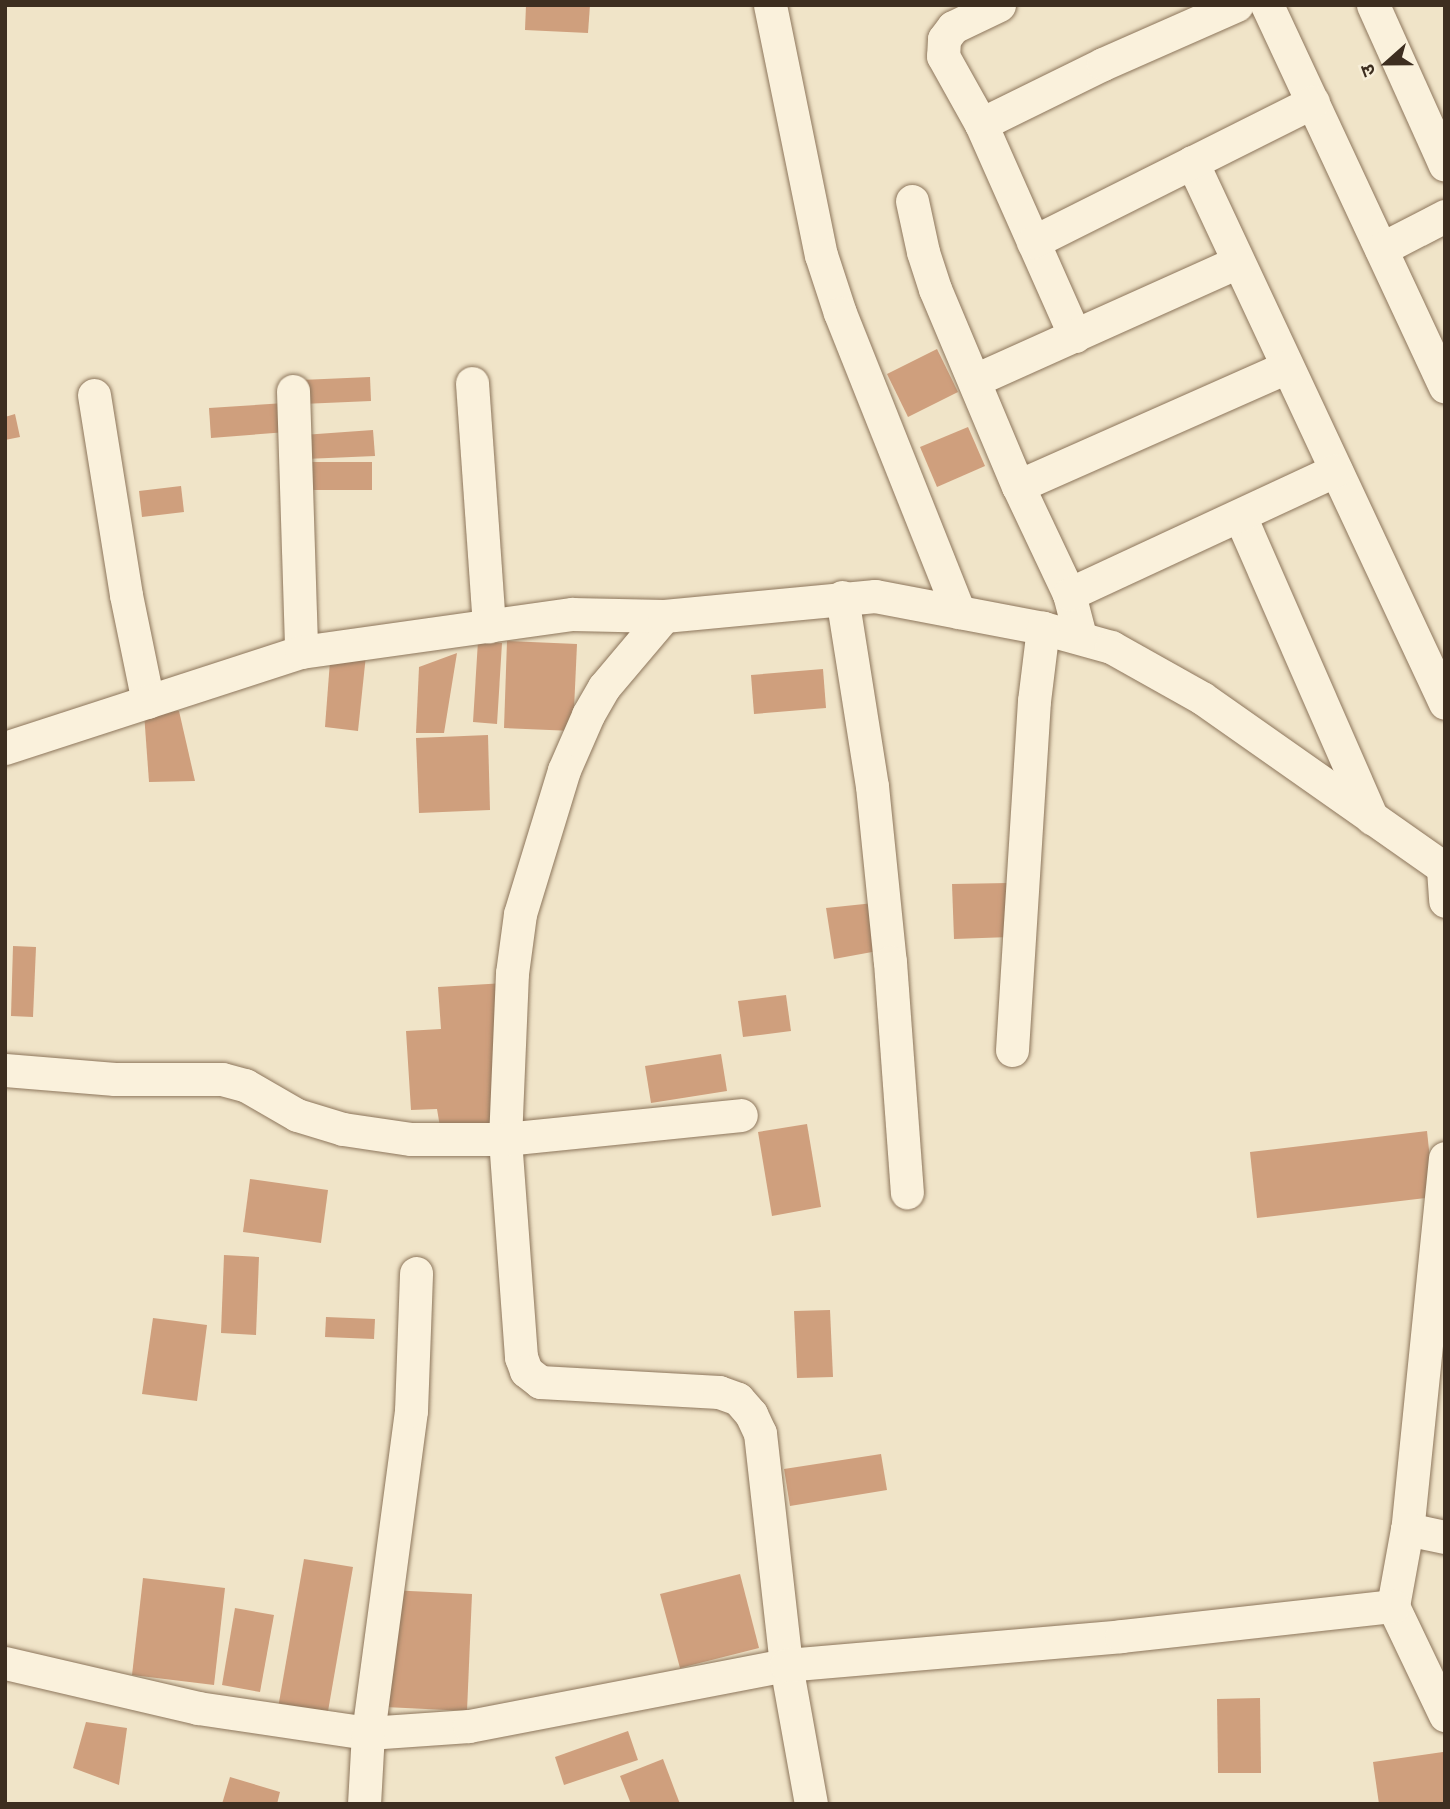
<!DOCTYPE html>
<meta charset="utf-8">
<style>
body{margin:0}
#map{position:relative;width:1450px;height:1809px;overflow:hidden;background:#f0e4c8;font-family:Merriweather,"Noto Sans Devanagari",serif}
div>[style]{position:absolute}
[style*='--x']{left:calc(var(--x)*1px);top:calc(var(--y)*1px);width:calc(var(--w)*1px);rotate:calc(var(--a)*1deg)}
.building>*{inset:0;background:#cf9f7d}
.roads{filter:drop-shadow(0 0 2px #8d765c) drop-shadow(0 0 2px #8d765c)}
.minor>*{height:33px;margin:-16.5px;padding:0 16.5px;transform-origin:16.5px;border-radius:16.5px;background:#faf1dc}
span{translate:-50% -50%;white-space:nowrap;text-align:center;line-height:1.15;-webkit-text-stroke:7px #f7eed8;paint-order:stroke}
.frame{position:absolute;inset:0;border:7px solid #3d2e20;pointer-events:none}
.north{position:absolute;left:1352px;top:28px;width:70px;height:70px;-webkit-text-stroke:5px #f7eed8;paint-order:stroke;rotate:249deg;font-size:19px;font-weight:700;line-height:28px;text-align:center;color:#3d2e20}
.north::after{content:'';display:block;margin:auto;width:24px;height:32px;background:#3d2e20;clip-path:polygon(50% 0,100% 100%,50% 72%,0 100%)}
</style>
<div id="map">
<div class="building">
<div style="clip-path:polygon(526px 5px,590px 5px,588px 33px,525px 30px)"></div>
<div style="clip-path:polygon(937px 349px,958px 392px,908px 417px,887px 374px)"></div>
<div style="clip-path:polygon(370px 377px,371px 401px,302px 404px,301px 380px)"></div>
<div style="clip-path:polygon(285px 403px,287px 432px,211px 438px,209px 408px)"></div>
<div style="clip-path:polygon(15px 414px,20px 437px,5px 440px,5px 417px)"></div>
<div style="clip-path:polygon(968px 427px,985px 466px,937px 487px,920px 447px)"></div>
<div style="clip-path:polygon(373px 430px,375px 456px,305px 459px,303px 435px)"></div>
<div style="clip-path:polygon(309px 462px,372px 462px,372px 490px,309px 490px)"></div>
<div style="clip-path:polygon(181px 486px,184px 512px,142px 517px,139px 491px)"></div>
<div style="clip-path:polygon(478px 641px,502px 643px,497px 724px,473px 722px)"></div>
<div style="clip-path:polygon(507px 641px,577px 644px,573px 731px,504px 728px)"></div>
<div style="clip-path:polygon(457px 653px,444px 733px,416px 733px,419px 667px)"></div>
<div style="clip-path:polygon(366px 655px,358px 731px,325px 727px,330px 661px)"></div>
<div style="clip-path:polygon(823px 669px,826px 708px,754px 714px,751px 675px)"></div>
<div style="clip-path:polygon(179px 711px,195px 781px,149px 782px,144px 713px)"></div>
<div style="clip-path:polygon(488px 735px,490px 810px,419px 813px,416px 738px)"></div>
<div style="clip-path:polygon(1008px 883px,1010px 937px,954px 939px,952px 884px)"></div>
<div style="clip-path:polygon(874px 903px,883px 950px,834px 959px,826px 908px)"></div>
<div style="clip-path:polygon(13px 946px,36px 947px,33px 1017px,11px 1016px)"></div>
<div style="clip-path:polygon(505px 983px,499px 1127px,441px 1133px,437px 1109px,411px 1110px,406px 1031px,441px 1029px,438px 987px)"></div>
<div style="clip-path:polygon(786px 995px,791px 1031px,743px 1037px,738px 1001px)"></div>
<div style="clip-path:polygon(721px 1054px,727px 1091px,651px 1103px,645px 1066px)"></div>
<div style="clip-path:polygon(807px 1124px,821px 1207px,772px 1216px,758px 1132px)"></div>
<div style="clip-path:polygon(1427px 1131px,1434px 1197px,1257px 1218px,1250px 1152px)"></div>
<div style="clip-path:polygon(250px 1179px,328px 1190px,321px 1243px,243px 1232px)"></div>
<div style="clip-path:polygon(224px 1255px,259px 1257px,256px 1335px,221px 1333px)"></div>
<div style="clip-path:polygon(830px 1310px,833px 1377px,797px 1378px,794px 1311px)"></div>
<div style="clip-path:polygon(326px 1317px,375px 1319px,374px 1339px,325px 1337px)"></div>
<div style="clip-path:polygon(153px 1318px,207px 1325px,197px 1401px,142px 1394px)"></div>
<div style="clip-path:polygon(881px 1454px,887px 1490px,790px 1506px,784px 1469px)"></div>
<div style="clip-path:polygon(304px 1559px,353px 1567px,327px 1717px,278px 1708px)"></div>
<div style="clip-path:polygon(740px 1574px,759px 1648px,680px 1668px,660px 1594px)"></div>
<div style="clip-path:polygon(143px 1578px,225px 1588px,214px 1685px,132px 1675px)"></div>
<div style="clip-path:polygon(389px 1590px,472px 1594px,467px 1711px,385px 1707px)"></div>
<div style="clip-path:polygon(235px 1608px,274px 1615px,260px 1692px,222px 1685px)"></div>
<div style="clip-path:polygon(1260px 1698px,1261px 1773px,1218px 1773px,1217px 1699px)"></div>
<div style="clip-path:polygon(86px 1722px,127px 1728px,119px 1785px,73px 1768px)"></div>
<div style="clip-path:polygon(628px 1731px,638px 1760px,564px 1785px,555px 1757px)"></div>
<div style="clip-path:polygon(1443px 1752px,1445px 1804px,1379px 1804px,1373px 1762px)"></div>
<div style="clip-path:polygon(663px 1759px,680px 1804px,631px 1804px,620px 1776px)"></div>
<div style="clip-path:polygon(230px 1777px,280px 1792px,277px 1804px,222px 1804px)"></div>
</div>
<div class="roads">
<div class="minor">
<div style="--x:770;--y:5;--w:255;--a:78.5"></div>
<div style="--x:821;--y:255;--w:61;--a:71.9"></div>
<div style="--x:840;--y:313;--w:322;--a:68.3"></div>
<div style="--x:999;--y:5;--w:51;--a:154.4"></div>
<div style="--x:953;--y:27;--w:15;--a:127"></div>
<div style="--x:944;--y:39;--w:17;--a:93"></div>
<div style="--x:943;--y:56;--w:78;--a:60.8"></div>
<div style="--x:981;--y:124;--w:232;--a:66.1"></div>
<div style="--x:1267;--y:5;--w:421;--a:65"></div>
<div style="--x:1373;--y:5;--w:175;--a:65.8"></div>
<div style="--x:981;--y:124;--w:136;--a:-26.2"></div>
<div style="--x:1103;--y:64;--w:146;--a:-23.8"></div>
<div style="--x:1192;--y:162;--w:597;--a:64.94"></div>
<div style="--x:912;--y:201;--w:52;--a:77.8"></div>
<div style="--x:923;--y:252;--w:39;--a:72"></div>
<div style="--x:935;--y:289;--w:214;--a:67.2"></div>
<div style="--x:1018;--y:486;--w:119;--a:64.7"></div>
<div style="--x:1069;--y:594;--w:43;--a:75.3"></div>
<div style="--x:1033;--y:242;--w:313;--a:-26.6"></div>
<div style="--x:1381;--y:249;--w:72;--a:-27.3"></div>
<div style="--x:975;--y:380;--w:288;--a:-24.2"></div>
<div style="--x:472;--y:383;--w:244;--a:86"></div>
<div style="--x:293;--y:391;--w:261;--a:88.2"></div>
<div style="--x:94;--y:395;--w:203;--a:80.9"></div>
<div style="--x:126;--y:595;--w:109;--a:78.4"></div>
<div style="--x:1018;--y:486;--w:293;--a:-23.9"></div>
<div style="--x:1240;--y:516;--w:330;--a:66.4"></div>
<div style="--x:1069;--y:594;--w:294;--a:-24.9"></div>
<div style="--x:842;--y:597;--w:191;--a:81"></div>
<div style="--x:872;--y:786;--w:177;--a:84.2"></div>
<div style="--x:890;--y:962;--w:231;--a:85.8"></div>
<div style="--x:664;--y:616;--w:93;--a:130.2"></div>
<div style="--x:604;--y:687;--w:32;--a:120"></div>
<div style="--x:588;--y:715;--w:60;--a:113.6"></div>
<div style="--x:564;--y:770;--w:151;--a:107"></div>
<div style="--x:520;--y:914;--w:60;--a:97.7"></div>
<div style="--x:512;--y:973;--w:166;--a:92.4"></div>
<div style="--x:505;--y:1139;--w:219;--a:85.8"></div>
<div style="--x:521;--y:1357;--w:15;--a:70"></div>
<div style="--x:526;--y:1371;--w:18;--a:38"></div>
<div style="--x:540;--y:1382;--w:179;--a:3.2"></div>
<div style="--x:719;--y:1392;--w:20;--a:20"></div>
<div style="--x:738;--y:1399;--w:20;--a:49"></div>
<div style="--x:751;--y:1414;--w:21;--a:65"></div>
<div style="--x:760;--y:1433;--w:233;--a:83.6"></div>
<div style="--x:786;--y:1665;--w:141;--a:79.8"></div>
<div style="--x:5;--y:748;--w:311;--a:-18"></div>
<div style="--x:301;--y:652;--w:274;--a:-8"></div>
<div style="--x:572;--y:614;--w:92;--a:1.2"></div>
<div style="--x:664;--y:616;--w:212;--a:-5.4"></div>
<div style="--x:875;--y:596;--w:171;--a:10.8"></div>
<div style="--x:1043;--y:628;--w:71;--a:15.6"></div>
<div style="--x:1111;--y:647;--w:104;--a:29.3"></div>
<div style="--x:1202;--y:698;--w:297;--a:35.1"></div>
<div style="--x:1443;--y:869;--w:32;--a:86"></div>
<div style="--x:1012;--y:1050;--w:350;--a:-86.4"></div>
<div style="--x:1034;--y:701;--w:74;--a:-83"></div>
<div style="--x:5;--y:1070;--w:110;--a:4.7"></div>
<div style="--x:115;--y:1079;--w:107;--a:0"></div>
<div style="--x:222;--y:1079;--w:24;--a:15"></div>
<div style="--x:245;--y:1085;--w:60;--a:30"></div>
<div style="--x:297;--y:1115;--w:48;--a:16.9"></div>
<div style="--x:343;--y:1129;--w:69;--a:8.4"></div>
<div style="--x:411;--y:1139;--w:94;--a:0"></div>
<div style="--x:505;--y:1139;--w:237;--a:-5.8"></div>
<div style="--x:1445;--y:1158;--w:373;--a:95.8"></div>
<div style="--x:1407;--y:1529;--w:78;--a:100.3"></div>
<div style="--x:1393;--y:1606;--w:121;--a:64.5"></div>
<div style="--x:1407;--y:1529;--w:39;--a:12"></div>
<div style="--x:5;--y:1663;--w:198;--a:13.1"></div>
<div style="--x:198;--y:1708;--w:172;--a:8.4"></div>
<div style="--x:368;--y:1733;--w:101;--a:-4"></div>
<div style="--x:469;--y:1726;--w:323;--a:-10.9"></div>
<div style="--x:786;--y:1665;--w:336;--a:-4.9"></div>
<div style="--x:1121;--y:1636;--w:274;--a:-6.3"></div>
<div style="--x:364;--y:1804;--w:71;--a:-86.8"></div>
<div style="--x:368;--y:1733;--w:325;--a:-82.4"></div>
<div style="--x:411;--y:1411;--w:138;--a:-87.9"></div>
</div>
</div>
<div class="frame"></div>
<div class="north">उ</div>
</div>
